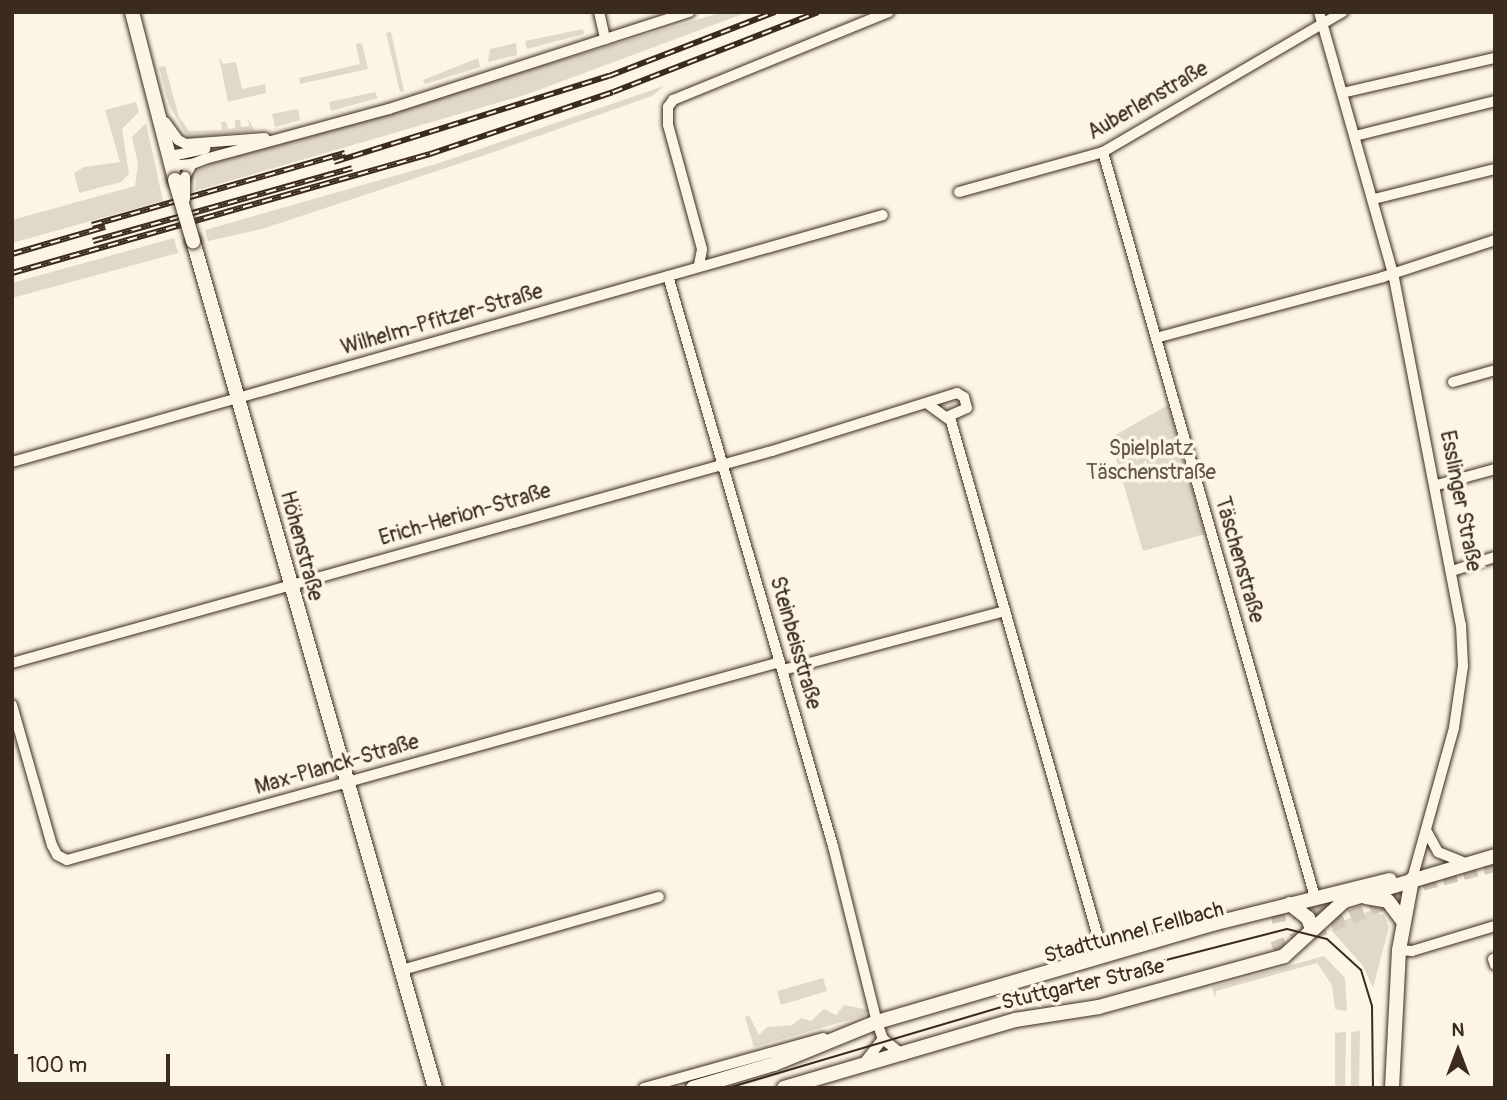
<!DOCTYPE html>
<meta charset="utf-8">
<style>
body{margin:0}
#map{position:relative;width:1507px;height:1100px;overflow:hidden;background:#fcf5e5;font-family:Pangolin,sans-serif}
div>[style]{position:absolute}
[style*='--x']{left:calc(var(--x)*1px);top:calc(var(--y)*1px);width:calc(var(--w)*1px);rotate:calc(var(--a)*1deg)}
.green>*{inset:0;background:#e0d8c8}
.secondary-tunnel>*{height:14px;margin-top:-7px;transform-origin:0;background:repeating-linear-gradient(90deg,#d5ccbd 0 14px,transparent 0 21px)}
.roads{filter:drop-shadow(0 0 2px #3b2a1e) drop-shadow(0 0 2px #3b2a1e)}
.street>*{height:10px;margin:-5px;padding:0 5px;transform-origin:5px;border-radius:5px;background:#fcf5e5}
.secondary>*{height:14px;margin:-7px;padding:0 7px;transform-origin:7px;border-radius:7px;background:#fcf5e5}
.tram>*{height:2px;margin:-1px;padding:0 1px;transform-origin:1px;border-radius:1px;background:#3b2a1e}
.rail>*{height:6px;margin-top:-3px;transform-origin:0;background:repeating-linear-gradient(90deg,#fcf5e5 0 10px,#3b2a1e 0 20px);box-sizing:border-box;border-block:2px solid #3b2a1e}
.bridges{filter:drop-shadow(0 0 2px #3b2a1e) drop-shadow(0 0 2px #3b2a1e)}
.street-bridge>*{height:10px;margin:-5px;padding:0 5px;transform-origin:5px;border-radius:5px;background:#fcf5e5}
.secondary-bridge>*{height:14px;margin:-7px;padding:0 7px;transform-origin:7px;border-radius:7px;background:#fcf5e5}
span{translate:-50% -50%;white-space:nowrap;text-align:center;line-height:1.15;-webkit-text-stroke:7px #fcf5e5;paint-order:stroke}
.street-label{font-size:21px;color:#3b2a1e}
.park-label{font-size:21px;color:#645648}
.frame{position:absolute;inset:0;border:14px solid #3b2a1e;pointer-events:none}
.north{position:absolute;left:1423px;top:1016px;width:70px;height:70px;-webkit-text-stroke:5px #fcf5e5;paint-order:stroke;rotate:0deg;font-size:19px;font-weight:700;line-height:28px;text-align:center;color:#3b2a1e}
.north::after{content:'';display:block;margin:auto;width:24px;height:32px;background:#3b2a1e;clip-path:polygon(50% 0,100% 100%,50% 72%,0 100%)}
.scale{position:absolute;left:14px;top:1054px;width:156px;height:32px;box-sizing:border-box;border:4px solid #3b2a1e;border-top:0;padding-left:9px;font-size:21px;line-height:24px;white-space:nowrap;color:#3b2a1e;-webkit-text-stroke:5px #fcf5e5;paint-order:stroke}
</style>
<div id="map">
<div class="green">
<div style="clip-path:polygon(723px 12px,748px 12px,525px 95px,195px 191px,197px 171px,214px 163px)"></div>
<div style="clip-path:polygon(583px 29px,584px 34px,527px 49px,525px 41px)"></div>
<div style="clip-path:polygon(391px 32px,404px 91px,400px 92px,386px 33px)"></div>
<div style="clip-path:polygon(362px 43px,368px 69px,300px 84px,299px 78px,360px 64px,356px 44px)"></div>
<div style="clip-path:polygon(516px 43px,517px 55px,488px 62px,490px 49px)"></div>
<div style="clip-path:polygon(219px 57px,223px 64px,236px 62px,242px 89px,265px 84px,266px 93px,228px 102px)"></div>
<div style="clip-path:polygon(478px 58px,480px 67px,425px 84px,423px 80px)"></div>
<div style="clip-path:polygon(165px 66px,179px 117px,189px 131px,222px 130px,221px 122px,226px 122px,228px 129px,235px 128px,235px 120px,240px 120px,241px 127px,249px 126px,248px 119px,255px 131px,188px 138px,169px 105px,159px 67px)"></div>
<div style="clip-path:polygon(664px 86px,652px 96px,485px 155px,262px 229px,208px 241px,205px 230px,436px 164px)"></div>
<div style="clip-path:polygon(375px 92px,378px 98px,331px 111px,329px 102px)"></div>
<div style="clip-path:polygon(136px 102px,139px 112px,122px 129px,129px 174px,121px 182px,79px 193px,74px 173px,84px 167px,120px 162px,105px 110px)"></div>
<div style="clip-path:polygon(298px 109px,300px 120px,275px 127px,272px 114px)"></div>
<div style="clip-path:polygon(146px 123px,163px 201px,12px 243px,12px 220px,135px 186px,138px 164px,132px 137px)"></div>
<div style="clip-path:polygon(174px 238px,178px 253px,12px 298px,12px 283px)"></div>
<div style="clip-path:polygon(1168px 405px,1205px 534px,1143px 551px,1110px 438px)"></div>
<div style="clip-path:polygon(1370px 911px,1384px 915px,1389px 927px,1373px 988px,1363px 966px,1331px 930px,1337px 923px)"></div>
<div style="clip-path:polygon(1324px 956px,1345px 978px,1347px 1011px,1335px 1009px,1332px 985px,1317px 963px,1216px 991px,1215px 998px,1212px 987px)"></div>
<div style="clip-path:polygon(823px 978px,827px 991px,781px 1005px,777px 991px)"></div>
<div style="clip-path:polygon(844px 1005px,869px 1010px,863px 1016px,754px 1047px,745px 1017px,749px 1015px,759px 1035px,767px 1027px,792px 1025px,801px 1018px,811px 1021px,824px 1009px,836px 1015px)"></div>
<div style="clip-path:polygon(1360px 1031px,1359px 1088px,1351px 1088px,1351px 1032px)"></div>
<div style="clip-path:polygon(1346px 1032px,1345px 1088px,1335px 1088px,1335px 1033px)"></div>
</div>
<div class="secondary-tunnel">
<div style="--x:1402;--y:889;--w:96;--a:-14.5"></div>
<div style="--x:1271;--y:917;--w:79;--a:-11.7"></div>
<div style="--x:1273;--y:949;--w:152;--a:-22.4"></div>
</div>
<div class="roads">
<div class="street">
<div style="--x:599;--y:12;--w:28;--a:77"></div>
<div style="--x:1319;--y:12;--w:271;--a:74.2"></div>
<div style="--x:1393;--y:273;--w:359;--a:79.1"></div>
<div style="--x:1461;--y:625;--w:41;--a:87.2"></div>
<div style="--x:1463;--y:666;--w:63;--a:98.3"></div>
<div style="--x:1454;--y:728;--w:157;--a:105.5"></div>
<div style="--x:1342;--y:93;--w:157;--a:-12.9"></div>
<div style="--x:165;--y:122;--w:22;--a:54"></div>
<div style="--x:178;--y:140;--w:9;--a:27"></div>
<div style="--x:186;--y:144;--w:79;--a:-4.3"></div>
<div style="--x:1355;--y:136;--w:144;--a:-14"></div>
<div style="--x:1103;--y:152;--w:775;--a:74.12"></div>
<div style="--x:192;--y:164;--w:21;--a:175"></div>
<div style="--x:171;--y:166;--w:12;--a:-66"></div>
<div style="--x:176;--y:155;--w:30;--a:-12"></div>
<div style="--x:185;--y:177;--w:15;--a:-62"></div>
<div style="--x:192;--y:164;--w:14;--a:-21"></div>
<div style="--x:205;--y:159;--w:191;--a:-15.2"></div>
<div style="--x:389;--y:109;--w:316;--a:-17.9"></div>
<div style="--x:959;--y:192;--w:149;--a:-15.5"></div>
<div style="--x:1103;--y:152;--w:278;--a:-30.3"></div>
<div style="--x:1374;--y:199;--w:125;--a:-13.9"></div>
<div style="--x:699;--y:265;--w:16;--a:-79"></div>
<div style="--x:702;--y:249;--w:129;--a:-105.3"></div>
<div style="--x:668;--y:125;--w:18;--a:-90"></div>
<div style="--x:668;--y:107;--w:9;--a:-54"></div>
<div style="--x:673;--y:100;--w:233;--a:-22.2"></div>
<div style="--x:668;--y:276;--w:593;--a:73.86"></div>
<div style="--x:833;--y:846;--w:181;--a:76"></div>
<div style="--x:877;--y:1022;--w:18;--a:71"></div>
<div style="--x:883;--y:1039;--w:26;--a:39"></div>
<div style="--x:1156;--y:338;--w:235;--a:-15"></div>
<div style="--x:1383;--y:277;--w:118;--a:-18.3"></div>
<div style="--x:1453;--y:382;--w:44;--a:-15.9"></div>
<div style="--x:929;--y:405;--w:27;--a:36"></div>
<div style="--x:951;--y:421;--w:555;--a:74.11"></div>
<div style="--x:12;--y:462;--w:905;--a:-15.83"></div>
<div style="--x:1437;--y:485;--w:60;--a:-15.4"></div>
<div style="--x:1452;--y:571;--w:45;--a:-18"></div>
<div style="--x:12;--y:663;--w:789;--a:-15.59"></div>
<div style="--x:772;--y:451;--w:194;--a:-17.4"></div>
<div style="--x:957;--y:393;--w:8;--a:30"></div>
<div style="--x:964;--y:397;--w:11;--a:75"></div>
<div style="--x:967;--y:408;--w:20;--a:156"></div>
<div style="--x:783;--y:670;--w:230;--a:-14.9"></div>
<div style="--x:12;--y:705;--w:146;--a:74.1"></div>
<div style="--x:52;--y:845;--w:11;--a:63"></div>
<div style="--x:57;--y:855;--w:11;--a:27"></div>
<div style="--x:67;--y:860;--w:740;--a:-15.52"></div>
<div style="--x:1427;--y:832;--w:23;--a:61"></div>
<div style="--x:1438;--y:852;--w:31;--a:22"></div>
<div style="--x:1399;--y:950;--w:13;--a:4"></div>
<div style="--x:1412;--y:951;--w:87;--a:-16.8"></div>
<div style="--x:1493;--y:959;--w:6;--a:72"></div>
<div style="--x:402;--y:970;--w:267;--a:-15.9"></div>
<div style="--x:864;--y:1063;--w:31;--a:-52"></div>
<div style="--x:644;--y:1088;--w:186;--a:-15.6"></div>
</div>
<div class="secondary">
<div style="--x:132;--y:12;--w:173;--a:75.6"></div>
<div style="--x:193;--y:241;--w:881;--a:74.05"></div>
<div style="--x:1366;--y:897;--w:22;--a:10"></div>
<div style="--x:1388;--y:901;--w:25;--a:53"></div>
<div style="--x:1290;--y:904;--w:23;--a:38"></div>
<div style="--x:1308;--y:918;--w:12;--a:70"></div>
<div style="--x:693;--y:1088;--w:84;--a:-16.5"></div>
<div style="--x:774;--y:1064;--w:111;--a:-22.2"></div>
<div style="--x:877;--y:1022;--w:353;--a:-16.3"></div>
<div style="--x:1216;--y:923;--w:179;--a:-13.9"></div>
<div style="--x:784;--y:1088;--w:241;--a:-16.4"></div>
<div style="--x:1015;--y:1020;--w:85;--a:-8.8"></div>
<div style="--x:1099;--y:1007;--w:192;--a:-15.4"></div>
<div style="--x:1284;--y:956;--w:81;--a:-42.5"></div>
<div style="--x:1344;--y:901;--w:158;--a:-16.6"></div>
<div style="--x:1392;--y:1088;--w:138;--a:-87.1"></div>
<div style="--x:1399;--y:950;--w:72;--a:-79.6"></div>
</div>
</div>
<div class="tram">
<div style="--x:728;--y:1088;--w:420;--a:-16.5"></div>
<div style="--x:1131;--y:969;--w:161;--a:-14.4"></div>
<div style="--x:1287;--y:929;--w:41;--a:14"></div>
<div style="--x:1327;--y:939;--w:46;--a:42.4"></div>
<div style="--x:1361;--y:970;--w:38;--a:73"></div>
<div style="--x:1372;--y:1006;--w:82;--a:89.3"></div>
</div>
<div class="rail">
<div style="--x:334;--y:162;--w:288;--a:-17.4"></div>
<div style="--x:609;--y:76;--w:178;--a:-21.1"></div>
<div style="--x:92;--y:225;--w:263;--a:-15.9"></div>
<div style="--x:93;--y:241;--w:269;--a:-15.7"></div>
<div style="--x:12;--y:254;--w:97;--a:-16.2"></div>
<div style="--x:12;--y:273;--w:435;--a:-15.9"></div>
<div style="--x:430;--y:154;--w:193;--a:-18.7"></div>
<div style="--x:613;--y:92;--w:220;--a:-21.3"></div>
</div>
<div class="bridges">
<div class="street-bridge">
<div style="--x:185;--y:177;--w:22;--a:90"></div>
</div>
<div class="secondary-bridge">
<div style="--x:175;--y:180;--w:64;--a:73.6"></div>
</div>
</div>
<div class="street-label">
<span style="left:1148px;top:101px;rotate:-30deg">Auberlenstraße</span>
<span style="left:442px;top:320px;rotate:-16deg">Wilhelm-Pfitzer-Straße</span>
<span style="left:1460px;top:501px;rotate:79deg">Esslinger Straße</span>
<span style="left:465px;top:515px;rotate:-16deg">Erich-Herion-Straße</span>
<span style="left:301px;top:546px;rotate:75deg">Höhenstraße</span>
<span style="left:1239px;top:560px;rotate:74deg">Täschenstraße</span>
<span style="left:795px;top:643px;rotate:74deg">Steinbeisstraße</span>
<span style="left:337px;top:765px;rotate:-16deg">Max-Planck-Straße</span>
<span style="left:1134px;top:933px;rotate:-15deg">Stadttunnel Fellbach</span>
<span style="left:1083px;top:985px;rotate:-13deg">Stuttgarter Straße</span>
</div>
<div class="park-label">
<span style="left:1151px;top:461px">Spielplatz<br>Täschenstraße</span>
</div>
<div class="frame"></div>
<div class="north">N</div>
<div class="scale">100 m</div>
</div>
